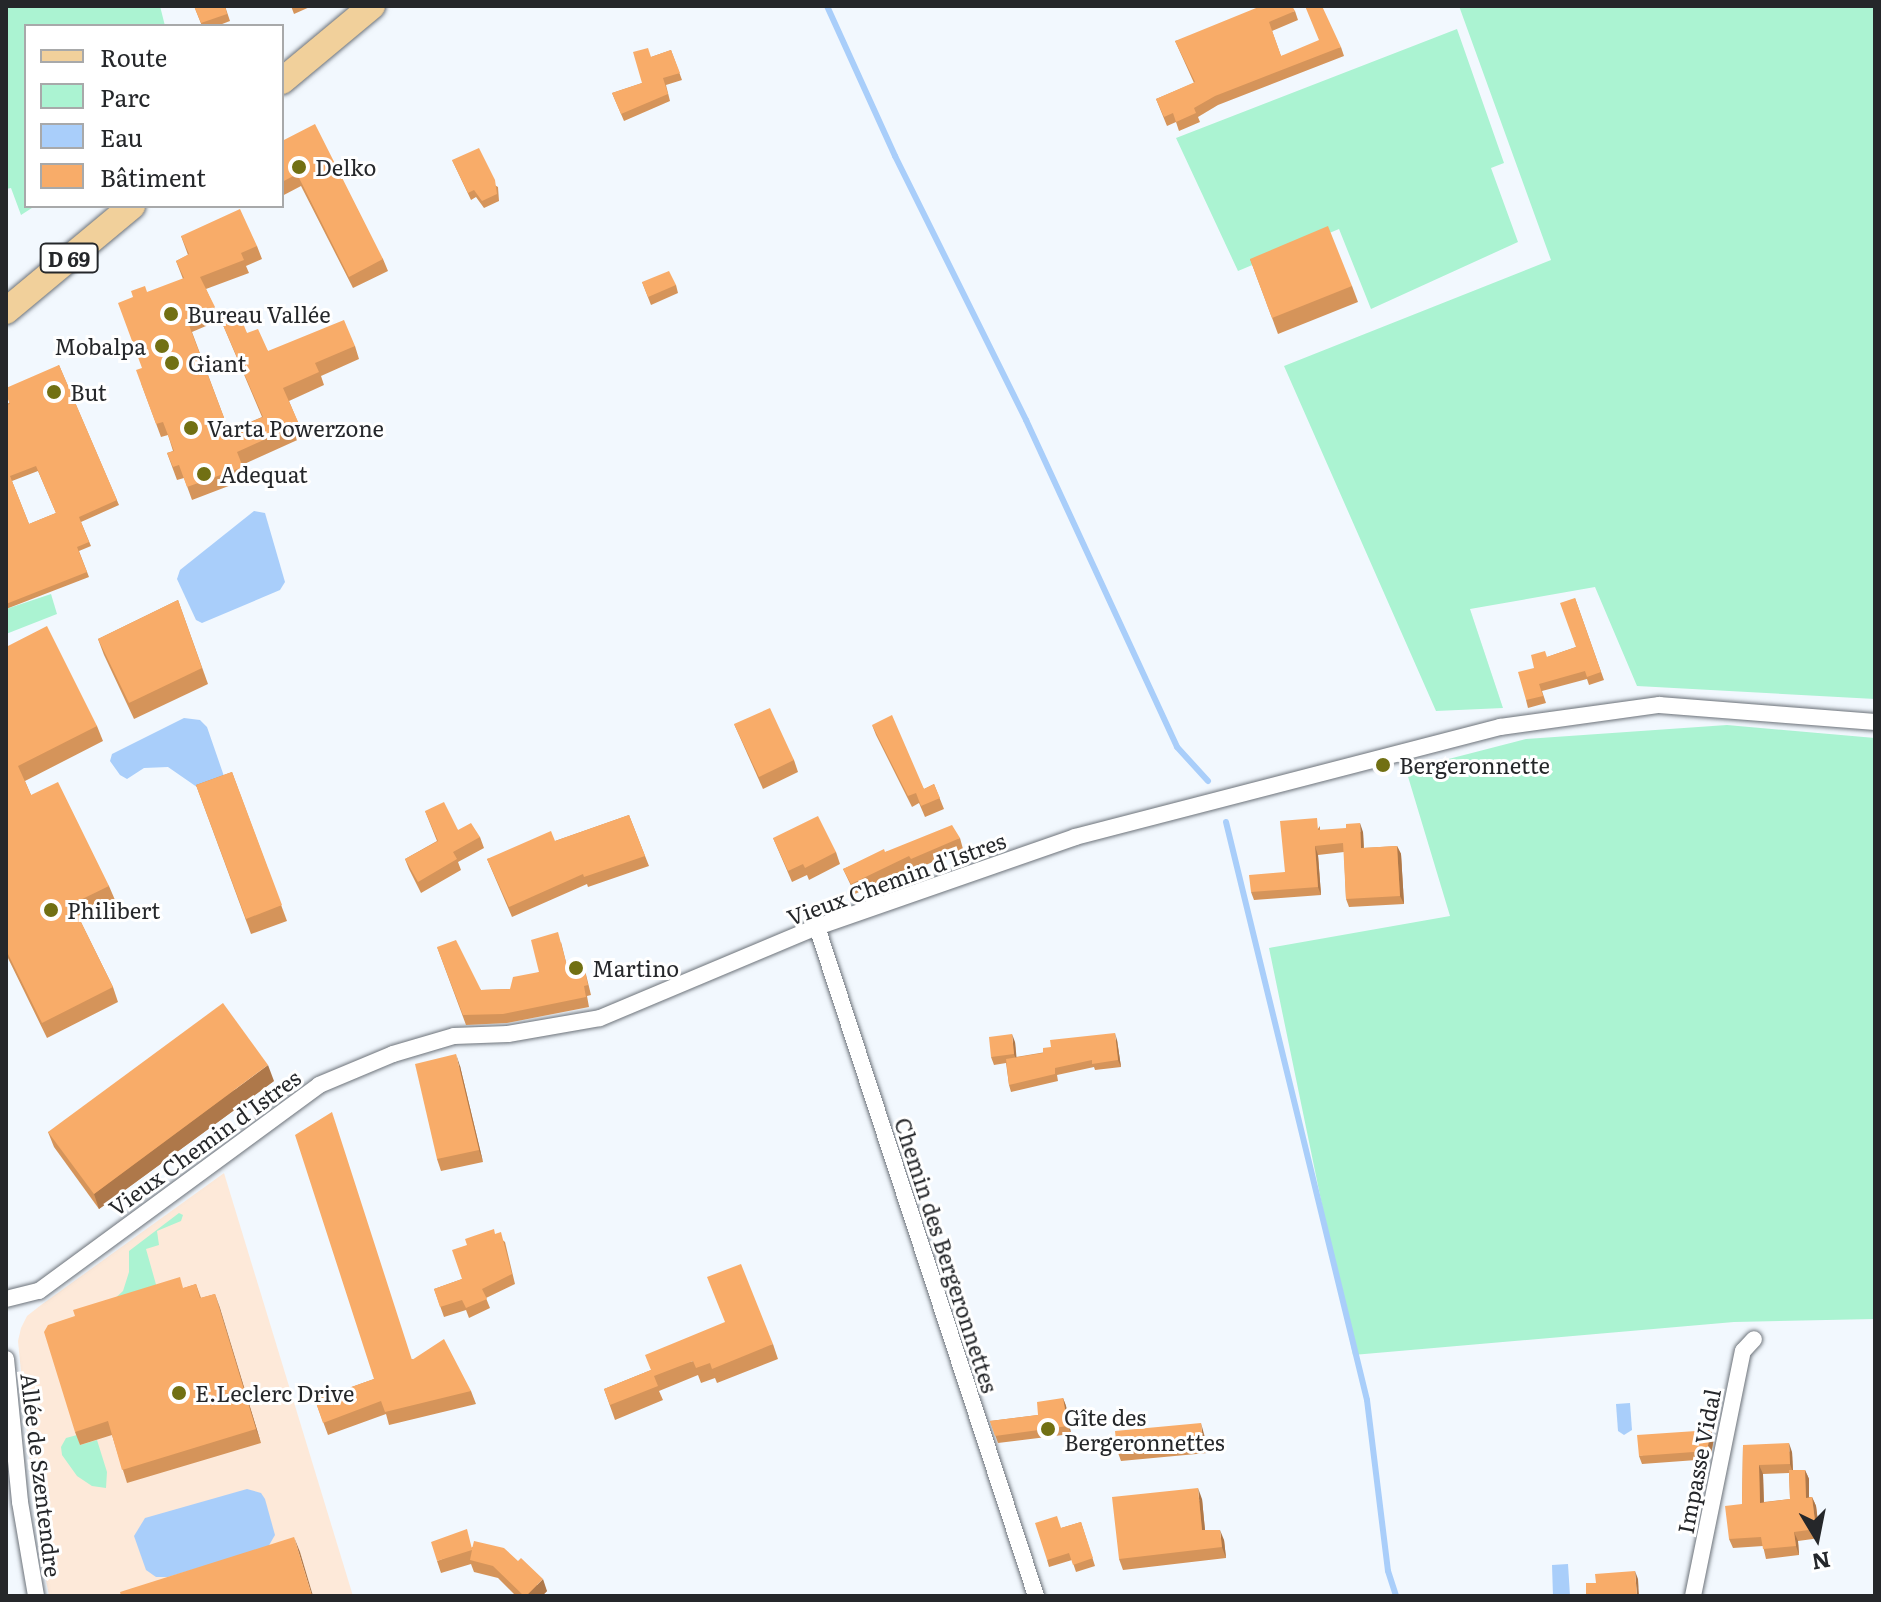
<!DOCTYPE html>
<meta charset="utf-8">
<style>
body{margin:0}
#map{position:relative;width:1881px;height:1602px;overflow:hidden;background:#f2f8fe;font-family:Literata,serif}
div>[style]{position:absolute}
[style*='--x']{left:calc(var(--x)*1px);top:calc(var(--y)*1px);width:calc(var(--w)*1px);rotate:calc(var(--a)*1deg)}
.commercial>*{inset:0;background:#fde9d9}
.green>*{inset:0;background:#abf3d2}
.water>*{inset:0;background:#a9cefa}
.stream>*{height:6px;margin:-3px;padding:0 3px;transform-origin:3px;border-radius:3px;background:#a9cefa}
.roads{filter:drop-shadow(0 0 2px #6c7279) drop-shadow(0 0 2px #6c7279)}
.street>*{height:16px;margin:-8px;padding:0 8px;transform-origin:8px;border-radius:8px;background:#fff}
.primary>*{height:26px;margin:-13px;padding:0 13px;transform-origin:13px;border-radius:13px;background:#f1d09b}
.wall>*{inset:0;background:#d5945a}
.shaded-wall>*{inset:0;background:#ae784a}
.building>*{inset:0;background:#f8ac69}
.dots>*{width:22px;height:22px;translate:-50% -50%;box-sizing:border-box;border:4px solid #fff;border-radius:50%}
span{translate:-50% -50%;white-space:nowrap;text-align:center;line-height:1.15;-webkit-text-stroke:6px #fff;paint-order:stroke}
.shield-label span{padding:2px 6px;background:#fff;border:2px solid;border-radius:6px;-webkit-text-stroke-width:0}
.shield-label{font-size:20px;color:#25272a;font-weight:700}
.poi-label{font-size:22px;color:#25272a}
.left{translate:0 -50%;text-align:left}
.right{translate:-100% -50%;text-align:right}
.street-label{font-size:22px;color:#25272a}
.frame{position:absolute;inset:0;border:8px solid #25272a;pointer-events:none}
.legend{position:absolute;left:24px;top:24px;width:260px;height:184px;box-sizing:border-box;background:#fff;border:2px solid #a8a9aa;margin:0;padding:10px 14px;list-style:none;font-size:24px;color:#25272a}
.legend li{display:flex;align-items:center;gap:16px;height:40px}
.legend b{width:40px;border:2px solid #a8a9aa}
.north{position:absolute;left:1777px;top:1498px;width:80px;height:80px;-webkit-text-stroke:6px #fff;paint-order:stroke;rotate:170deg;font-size:22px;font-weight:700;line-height:32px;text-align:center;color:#25272a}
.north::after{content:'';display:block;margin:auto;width:28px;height:36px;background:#25272a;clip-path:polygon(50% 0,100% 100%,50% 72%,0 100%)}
</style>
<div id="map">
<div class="commercial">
<div style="clip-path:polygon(224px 1173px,353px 1596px,49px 1596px,37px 1533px,18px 1341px,21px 1328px,27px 1316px,41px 1305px)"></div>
</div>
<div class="green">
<div style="clip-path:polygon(6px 6px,160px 6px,165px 26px,26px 26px,26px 206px,35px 206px,21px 215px,11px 188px,6px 189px)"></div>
<div style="clip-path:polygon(1459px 6px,1875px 6px,1875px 699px,1637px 686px,1595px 587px,1470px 609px,1503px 708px,1436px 711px,1284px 366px,1551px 260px)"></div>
<div style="clip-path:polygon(1457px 29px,1504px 163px,1491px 168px,1518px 242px,1371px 309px,1339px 229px,1238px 271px,1176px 138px)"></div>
<div style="clip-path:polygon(51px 594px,57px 614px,6px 634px,6px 609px)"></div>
<div style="clip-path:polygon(1727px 725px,1875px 738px,1875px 1319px,1734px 1322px,1353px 1355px,1269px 948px,1450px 916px,1406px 770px,1526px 739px)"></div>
<div style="clip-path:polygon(179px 1213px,183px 1215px,181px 1221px,157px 1231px,159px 1245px,146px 1249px,157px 1288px,111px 1302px,123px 1291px,129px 1272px,129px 1251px)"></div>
<div style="clip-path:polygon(77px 1435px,80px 1445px,97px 1440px,107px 1472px,106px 1488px,92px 1486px,77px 1476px,62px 1455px,61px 1447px,66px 1438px)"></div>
</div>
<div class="water">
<div style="clip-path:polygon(254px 511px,265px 513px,285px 582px,280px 590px,202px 623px,196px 620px,177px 579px,180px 570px)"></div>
<div style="clip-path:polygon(184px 718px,200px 720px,207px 727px,226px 782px,207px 794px,168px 767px,144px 768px,127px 779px,120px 775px,110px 761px,112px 754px)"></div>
<div style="clip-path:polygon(1630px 1403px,1632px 1430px,1624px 1435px,1618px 1431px,1616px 1404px)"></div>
<div style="clip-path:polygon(247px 1489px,261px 1493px,265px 1499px,275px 1535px,268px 1547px,168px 1577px,156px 1577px,146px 1570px,134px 1536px,145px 1518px)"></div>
<div style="clip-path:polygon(1568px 1564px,1570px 1596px,1553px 1596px,1552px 1565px)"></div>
</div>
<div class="stream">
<div style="--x:827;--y:6;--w:165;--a:65.6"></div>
<div style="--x:895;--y:156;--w:295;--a:63.6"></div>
<div style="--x:1026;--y:420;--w:360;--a:65.2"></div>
<div style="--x:1177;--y:747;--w:46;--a:47.6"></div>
<div style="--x:1226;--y:822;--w:595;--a:76.29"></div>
<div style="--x:1367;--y:1400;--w:172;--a:83"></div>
<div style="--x:1388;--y:1571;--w:26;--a:72"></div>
</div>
<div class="roads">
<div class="street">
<div style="--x:817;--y:927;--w:704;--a:71.87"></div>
<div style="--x:6;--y:1299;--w:34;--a:-14"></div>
<div style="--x:39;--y:1291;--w:348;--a:-36.3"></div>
<div style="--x:319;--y:1085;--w:80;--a:-22.7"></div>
<div style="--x:393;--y:1054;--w:64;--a:-16.4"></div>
<div style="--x:454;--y:1036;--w:54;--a:-2.1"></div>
<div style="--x:508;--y:1034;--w:93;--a:-9.9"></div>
<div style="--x:600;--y:1018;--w:235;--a:-22.8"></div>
<div style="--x:817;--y:927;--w:273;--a:-19.2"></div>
<div style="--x:1075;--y:837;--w:439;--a:-14.5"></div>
<div style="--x:1500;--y:727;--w:161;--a:-7.9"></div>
<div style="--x:1659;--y:705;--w:217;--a:4.5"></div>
<div style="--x:6;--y:1359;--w:144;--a:84.4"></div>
<div style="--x:20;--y:1502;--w:95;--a:80.3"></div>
<div style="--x:1693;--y:1596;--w:250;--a:-78.5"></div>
<div style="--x:1743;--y:1351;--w:16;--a:-47"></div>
</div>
<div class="primary">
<div style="--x:282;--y:81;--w:117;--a:-39.8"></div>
<div style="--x:6;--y:311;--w:164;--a:-39.8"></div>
</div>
</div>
<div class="wall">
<div style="clip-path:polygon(194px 6px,225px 6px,230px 21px,217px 26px,202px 26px)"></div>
<div style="clip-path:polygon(291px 6px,312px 6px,294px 14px)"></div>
<div style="clip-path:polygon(1295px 11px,1298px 20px,1272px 31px,1281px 56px,1341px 47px,1344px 56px,1218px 105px,1198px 117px,1200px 122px,1179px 131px,1176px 122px,1167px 126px,1156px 99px,1194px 83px,1175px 41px)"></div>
<div style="clip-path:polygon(671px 50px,682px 80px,666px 85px,670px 101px,624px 121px,612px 93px,642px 83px,651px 57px)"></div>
<div style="clip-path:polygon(282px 141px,383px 259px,388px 271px,353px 288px,301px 186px,282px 196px)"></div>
<div style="clip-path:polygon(452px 160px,498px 187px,499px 201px,484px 208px,476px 197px,471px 200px)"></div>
<div style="clip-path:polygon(181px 236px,257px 246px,262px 259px,246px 266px,249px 273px,206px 289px,220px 320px,192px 332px,229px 431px,262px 417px,220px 318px,247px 333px,268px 351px,355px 346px,359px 359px,321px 376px,324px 385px,289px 401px,304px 437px,242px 465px,247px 479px,192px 500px,184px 478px,177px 480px,167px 453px,173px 451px,168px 435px,161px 437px,141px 383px,142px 368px,183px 279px,176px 261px,188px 255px)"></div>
<div style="clip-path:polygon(1250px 259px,1352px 286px,1358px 302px,1278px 334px)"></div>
<div style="clip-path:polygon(642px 282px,676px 285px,678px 293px,651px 305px)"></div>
<div style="clip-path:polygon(evenodd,59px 365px,119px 505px,81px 522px,91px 546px,79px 551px,89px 577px,6px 609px,6px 405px,59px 365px,38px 471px,56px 513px,29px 524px,12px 481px,38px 471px)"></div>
<div style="clip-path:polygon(1575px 598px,1604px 680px,1589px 685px,1587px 679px,1542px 691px,1546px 703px,1528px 708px,1526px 700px,1534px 668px,1547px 657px,1576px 647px)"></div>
<div style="clip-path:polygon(178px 600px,208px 684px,134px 719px,104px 655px,98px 639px)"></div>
<div style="clip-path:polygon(6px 647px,97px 726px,103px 741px,25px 781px,31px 795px,109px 886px,115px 900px,79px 918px,113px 987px,118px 1002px,47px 1038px,6px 954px)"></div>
<div style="clip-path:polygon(734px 724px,794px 760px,798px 772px,763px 789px)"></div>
<div style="clip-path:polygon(872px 725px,924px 789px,934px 784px,944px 809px,925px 817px,919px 803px,912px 807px,876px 735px)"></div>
<div style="clip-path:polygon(232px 772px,287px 921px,251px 934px,196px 785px)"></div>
<div style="clip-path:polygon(425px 811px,458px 830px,480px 837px,484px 848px,458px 862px,461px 870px,421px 893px,409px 869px,405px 859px,437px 841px)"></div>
<div style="clip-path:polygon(629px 815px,649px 866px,588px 887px,587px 884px,512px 917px,487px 859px,555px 841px)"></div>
<div style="clip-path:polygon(1320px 826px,1320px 830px,1363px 832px,1364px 848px,1397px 846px,1401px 854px,1404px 904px,1349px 907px,1346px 899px,1344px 852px,1318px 855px,1321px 895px,1254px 900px,1251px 892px,1285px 872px)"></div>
<div style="clip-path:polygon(773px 838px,836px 852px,840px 864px,809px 880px,807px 875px,792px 882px)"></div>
<div style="clip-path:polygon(960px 838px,963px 849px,914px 870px,913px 866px,855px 894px,843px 869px,885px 852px)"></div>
<div style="clip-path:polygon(561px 942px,567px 966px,583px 962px,591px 995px,587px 996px,589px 1007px,507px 1023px,466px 1025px,437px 947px,481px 990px,510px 989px,539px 972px)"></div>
<div style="clip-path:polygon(1117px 1040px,1121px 1067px,1095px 1070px,1094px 1067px,1057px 1075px,1058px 1081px,1011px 1092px,1009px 1085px,1006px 1063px,994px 1065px,991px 1057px,1015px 1042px,1016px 1057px)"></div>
<div style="clip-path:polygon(460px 1066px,483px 1162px,441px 1171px,437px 1159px)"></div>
<div style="clip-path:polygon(274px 1081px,99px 1209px,54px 1147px,48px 1132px)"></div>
<div style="clip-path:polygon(495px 1234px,505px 1242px,515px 1284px,486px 1298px,490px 1308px,469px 1318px,466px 1310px,444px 1317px,434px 1289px,462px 1279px)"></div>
<div style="clip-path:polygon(196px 1284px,201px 1298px,215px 1294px,261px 1443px,127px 1483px,112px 1435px,80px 1445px,75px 1432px,184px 1288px)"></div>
<div style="clip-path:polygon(773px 1344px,778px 1359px,717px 1383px,715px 1378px,701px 1383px,698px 1375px,659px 1391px,663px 1400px,615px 1420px,604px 1389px,651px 1370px)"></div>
<div style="clip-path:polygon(412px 1359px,471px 1391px,476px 1404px,389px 1425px,386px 1414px,328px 1435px,315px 1400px,374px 1379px)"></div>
<div style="clip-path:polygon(1063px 1398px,1066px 1406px,1071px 1434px,998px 1443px,990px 1421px,1038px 1415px)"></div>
<div style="clip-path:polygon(1204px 1434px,1207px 1453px,1121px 1461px,1117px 1450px)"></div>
<div style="clip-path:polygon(1714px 1438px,1710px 1459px,1642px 1464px,1639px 1456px)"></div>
<div style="clip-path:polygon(evenodd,1743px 1445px,1792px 1452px,1793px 1470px,1805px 1470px,1809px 1479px,1809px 1497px,1812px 1497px,1816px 1506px,1820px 1538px,1798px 1541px,1799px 1555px,1766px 1559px,1763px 1546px,1733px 1548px,1729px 1539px,1742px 1504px,1743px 1445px,1789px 1473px,1790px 1499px,1764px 1502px,1763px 1474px,1789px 1473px)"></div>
<div style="clip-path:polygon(1202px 1499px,1205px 1530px,1224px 1540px,1226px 1558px,1123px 1570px,1119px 1559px)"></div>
<div style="clip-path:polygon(1081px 1522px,1095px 1566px,1076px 1572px,1072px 1560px,1049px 1567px,1047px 1560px,1061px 1528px)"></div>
<div style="clip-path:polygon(473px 1547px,547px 1591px,542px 1596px,516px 1596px,498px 1578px,474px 1572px,471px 1564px,441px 1573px,437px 1561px)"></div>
</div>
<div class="shaded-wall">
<div style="clip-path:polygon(1360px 823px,1363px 832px,1364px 856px,1361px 848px)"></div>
<div style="clip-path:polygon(1315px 846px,1318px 855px,1321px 895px,1318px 887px)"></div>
<div style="clip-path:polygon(1397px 846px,1401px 854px,1404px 904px,1400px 896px)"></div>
<div style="clip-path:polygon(1115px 1033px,1117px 1040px,1121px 1067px,1118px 1060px)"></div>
<div style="clip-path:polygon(1012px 1034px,1015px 1042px,1017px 1062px,1014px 1054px)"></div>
<div style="clip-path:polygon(456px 1054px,460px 1066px,483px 1162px,479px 1150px)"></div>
<div style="clip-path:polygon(268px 1065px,274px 1081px,99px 1209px,94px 1194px)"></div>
<div style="clip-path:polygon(215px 1294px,220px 1308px,261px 1443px,256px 1429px)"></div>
<div style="clip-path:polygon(1063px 1398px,1066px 1406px,1071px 1434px,1068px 1426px)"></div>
<div style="clip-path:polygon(1201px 1423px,1204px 1434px,1207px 1453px,1203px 1442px)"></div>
<div style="clip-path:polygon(1711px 1430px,1714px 1438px,1710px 1459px,1707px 1451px)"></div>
<div style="clip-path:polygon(1789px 1443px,1792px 1452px,1793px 1473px,1790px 1464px)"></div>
<div style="clip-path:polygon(1759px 1465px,1763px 1474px,1764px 1512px,1760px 1503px)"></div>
<div style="clip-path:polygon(1805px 1470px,1809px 1479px,1809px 1507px,1806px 1498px)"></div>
<div style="clip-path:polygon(1198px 1488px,1202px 1499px,1206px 1541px,1202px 1530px)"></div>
<div style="clip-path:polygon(1812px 1497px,1816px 1506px,1820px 1538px,1816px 1529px)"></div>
<div style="clip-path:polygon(1220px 1530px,1224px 1540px,1226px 1558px,1222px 1547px)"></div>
<div style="clip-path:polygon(1794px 1532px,1798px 1541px,1799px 1555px,1796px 1546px)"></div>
<div style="clip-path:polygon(294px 1537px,300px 1552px,313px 1596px,312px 1596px)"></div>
<div style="clip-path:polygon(1635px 1571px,1638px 1579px,1639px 1596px,1637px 1596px)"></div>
<div style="clip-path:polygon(543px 1579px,547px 1591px,542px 1596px,526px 1596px)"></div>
</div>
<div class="building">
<div style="clip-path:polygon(194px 6px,225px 6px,227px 14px,201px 23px)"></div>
<div style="clip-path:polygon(1261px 6px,1292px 6px,1295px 11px,1269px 22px,1281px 56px,1319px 40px,1305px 6px,1322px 6px,1341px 47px,1215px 96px,1194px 108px,1196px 113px,1176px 122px,1173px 113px,1164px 117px,1156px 99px,1195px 82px,1175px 41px)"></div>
<div style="clip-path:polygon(648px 48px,651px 57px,671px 50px,680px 73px,663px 78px,668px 94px,621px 114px,612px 93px,642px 83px,633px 52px)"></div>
<div style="clip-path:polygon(315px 124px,383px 259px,349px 277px,297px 174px,282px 182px,282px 141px)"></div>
<div style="clip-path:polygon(479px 148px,495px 180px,497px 194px,482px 201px,474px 190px,468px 193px,452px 160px)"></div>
<div style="clip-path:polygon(240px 209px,257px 246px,241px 253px,244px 260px,200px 277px,215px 307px,187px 320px,229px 431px,263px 417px,220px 318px,238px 311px,247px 333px,258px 329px,268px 351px,344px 320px,355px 346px,315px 363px,319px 372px,283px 388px,299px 424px,237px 452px,243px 467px,187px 487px,179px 465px,173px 467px,167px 453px,174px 451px,163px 422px,156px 424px,136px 370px,142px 368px,118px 303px,133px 297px,131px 291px,145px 286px,147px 292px,184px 278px,176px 261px,189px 254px,181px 236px)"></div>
<div style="clip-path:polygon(1328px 226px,1352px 286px,1272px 318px,1250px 259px)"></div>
<div style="clip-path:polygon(669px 271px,676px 285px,648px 297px,642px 282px)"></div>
<div style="clip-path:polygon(evenodd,59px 365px,117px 500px,79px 517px,89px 542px,77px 547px,87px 572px,6px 604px,6px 405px,10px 404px,6px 395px,6px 388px,59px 365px,36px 466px,56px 513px,29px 524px,10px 476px,36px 466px)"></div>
<div style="clip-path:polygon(1575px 598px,1601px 672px,1587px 677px,1585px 671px,1539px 684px,1543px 696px,1526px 700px,1518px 672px,1534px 668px,1531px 655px,1545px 651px,1547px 657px,1576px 647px,1560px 603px)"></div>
<div style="clip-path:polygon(178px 600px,202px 668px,129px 703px,98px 639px)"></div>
<div style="clip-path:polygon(47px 626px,97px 726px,18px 766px,31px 795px,58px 782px,109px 886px,72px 904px,113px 987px,42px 1023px,6px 950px,6px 647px)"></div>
<div style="clip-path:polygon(770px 708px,794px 760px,759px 777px,734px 724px)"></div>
<div style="clip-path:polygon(892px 715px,924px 789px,934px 784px,940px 798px,921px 806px,916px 793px,908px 796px,872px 725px)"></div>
<div style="clip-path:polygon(232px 772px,282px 905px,246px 919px,196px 785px)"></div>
<div style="clip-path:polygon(444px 802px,458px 830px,471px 823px,480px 837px,453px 852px,457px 859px,418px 882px,405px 859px,438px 841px,425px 811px)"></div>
<div style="clip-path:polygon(629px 815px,645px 856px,584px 877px,583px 874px,509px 907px,487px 859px,551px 831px,555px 841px)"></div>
<div style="clip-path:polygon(818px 816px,836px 852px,805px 868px,803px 864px,788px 871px,773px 838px)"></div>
<div style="clip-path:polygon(1317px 818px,1318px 830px,1346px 828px,1346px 824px,1360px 823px,1361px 848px,1397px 846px,1400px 896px,1346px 899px,1343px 843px,1315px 846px,1318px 887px,1251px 892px,1249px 875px,1285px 872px,1280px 821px)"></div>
<div style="clip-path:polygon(952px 825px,960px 838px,911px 859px,909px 856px,851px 884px,843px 869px,884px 849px,885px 852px)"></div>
<div style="clip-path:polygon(558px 932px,567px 966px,583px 962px,588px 985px,584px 986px,586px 997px,503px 1014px,463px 1015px,437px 947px,456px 940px,481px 990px,510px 989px,513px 977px,539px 972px,531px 940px)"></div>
<div style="clip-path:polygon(223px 1003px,268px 1065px,94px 1194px,48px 1132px)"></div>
<div style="clip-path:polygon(1115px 1033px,1118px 1060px,1092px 1064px,1092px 1060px,1055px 1068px,1055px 1074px,1009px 1085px,1006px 1059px,1043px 1053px,1043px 1048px,1051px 1047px,1050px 1040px)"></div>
<div style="clip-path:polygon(1012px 1034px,1014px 1054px,991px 1057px,989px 1037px)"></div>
<div style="clip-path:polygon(456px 1054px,479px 1150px,437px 1159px,415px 1064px)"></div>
<div style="clip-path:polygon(332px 1112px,412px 1360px,444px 1339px,471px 1391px,385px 1412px,381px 1401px,323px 1423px,315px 1400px,374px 1379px,295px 1135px)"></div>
<div style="clip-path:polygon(494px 1229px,495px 1234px,501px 1232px,512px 1274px,482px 1289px,487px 1299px,466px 1308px,462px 1300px,440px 1307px,434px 1289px,462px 1279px,452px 1250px,467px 1245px,465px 1239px)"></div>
<div style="clip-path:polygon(741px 1264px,773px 1344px,712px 1369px,710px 1363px,696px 1368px,693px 1361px,654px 1376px,658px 1386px,610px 1405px,604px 1389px,651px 1370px,645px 1355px,725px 1322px,707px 1277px)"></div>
<div style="clip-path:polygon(180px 1277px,183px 1288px,196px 1284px,200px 1298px,215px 1294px,256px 1429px,122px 1470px,108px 1421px,75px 1432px,44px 1332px,48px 1325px,75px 1316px,73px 1310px)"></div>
<div style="clip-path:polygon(1063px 1398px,1068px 1426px,995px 1436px,990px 1421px,1038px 1415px,1037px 1402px)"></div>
<div style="clip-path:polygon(1201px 1423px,1203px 1442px,1117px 1450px,1115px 1431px)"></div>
<div style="clip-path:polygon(1711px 1430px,1707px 1451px,1639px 1456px,1637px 1435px)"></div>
<div style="clip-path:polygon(1789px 1443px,1790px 1464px,1759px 1465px,1760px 1503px,1790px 1499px,1789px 1470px,1805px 1470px,1806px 1498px,1812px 1497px,1816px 1529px,1794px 1532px,1796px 1546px,1763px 1549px,1761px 1537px,1729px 1539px,1725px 1506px,1742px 1504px,1743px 1445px)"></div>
<div style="clip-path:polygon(1198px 1488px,1202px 1530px,1220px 1530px,1222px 1547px,1119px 1559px,1112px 1497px)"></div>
<div style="clip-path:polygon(1057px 1516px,1061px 1528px,1081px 1522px,1093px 1558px,1073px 1565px,1069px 1553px,1047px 1560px,1035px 1523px)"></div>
<div style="clip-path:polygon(467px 1529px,472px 1549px,474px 1541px,504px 1548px,518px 1561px,521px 1558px,543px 1579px,526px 1596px,524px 1596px,493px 1566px,470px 1560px,472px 1550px,437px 1561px,431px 1542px)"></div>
<div style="clip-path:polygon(294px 1537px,312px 1596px,121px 1596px,120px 1592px)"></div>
<div style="clip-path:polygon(1635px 1571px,1637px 1596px,1586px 1596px,1586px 1583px,1596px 1583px,1595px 1574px)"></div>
</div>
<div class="dots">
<div style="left:299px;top:167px;background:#717013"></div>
<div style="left:171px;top:314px;background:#717013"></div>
<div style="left:162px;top:346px;background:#717013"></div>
<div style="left:172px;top:363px;background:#717013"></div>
<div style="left:54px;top:392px;background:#717013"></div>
<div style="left:191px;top:428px;background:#717013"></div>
<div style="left:204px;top:474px;background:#717013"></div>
<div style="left:1383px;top:765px;background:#717013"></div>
<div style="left:51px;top:910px;background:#717013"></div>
<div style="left:576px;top:968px;background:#717013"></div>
<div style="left:179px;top:1393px;background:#717013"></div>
<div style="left:1048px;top:1429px;background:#717013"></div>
</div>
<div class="shield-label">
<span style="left:69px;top:258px">D 69</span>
</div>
<div class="poi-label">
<span class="left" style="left:315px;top:167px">Delko</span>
<span class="left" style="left:187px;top:314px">Bureau Vallée</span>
<span class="right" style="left:146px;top:346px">Mobalpa</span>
<span class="left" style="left:188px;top:363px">Giant</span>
<span class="left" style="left:70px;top:392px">But</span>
<span class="left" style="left:207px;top:428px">Varta Powerzone</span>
<span class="left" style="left:220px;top:474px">Adequat</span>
<span class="left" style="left:1399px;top:765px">Bergeronnette</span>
<span class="left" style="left:67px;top:910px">Philibert</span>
<span class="left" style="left:592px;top:968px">Martino</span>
<span class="left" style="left:195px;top:1393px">E.Leclerc Drive</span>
<span class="left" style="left:1064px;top:1429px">Gîte des<br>Bergeronnettes</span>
</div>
<div class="street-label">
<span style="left:896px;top:878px;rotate:-20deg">Vieux Chemin d'Istres</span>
<span style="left:204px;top:1142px;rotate:-36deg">Vieux Chemin d'Istres</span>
<span style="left:947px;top:1255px;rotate:72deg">Chemin des Bergeronnettes</span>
<span style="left:1698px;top:1461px;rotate:-79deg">Impasse Vidal</span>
<span style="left:42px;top:1475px;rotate:83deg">Allée de Szentendre</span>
</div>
<div class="frame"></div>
<ul class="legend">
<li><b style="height:10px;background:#f1d09b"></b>Route</li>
<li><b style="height:22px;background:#abf3d2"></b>Parc</li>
<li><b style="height:22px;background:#a9cefa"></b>Eau</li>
<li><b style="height:22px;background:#f8ac69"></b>Bâtiment</li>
</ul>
<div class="north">N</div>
</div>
